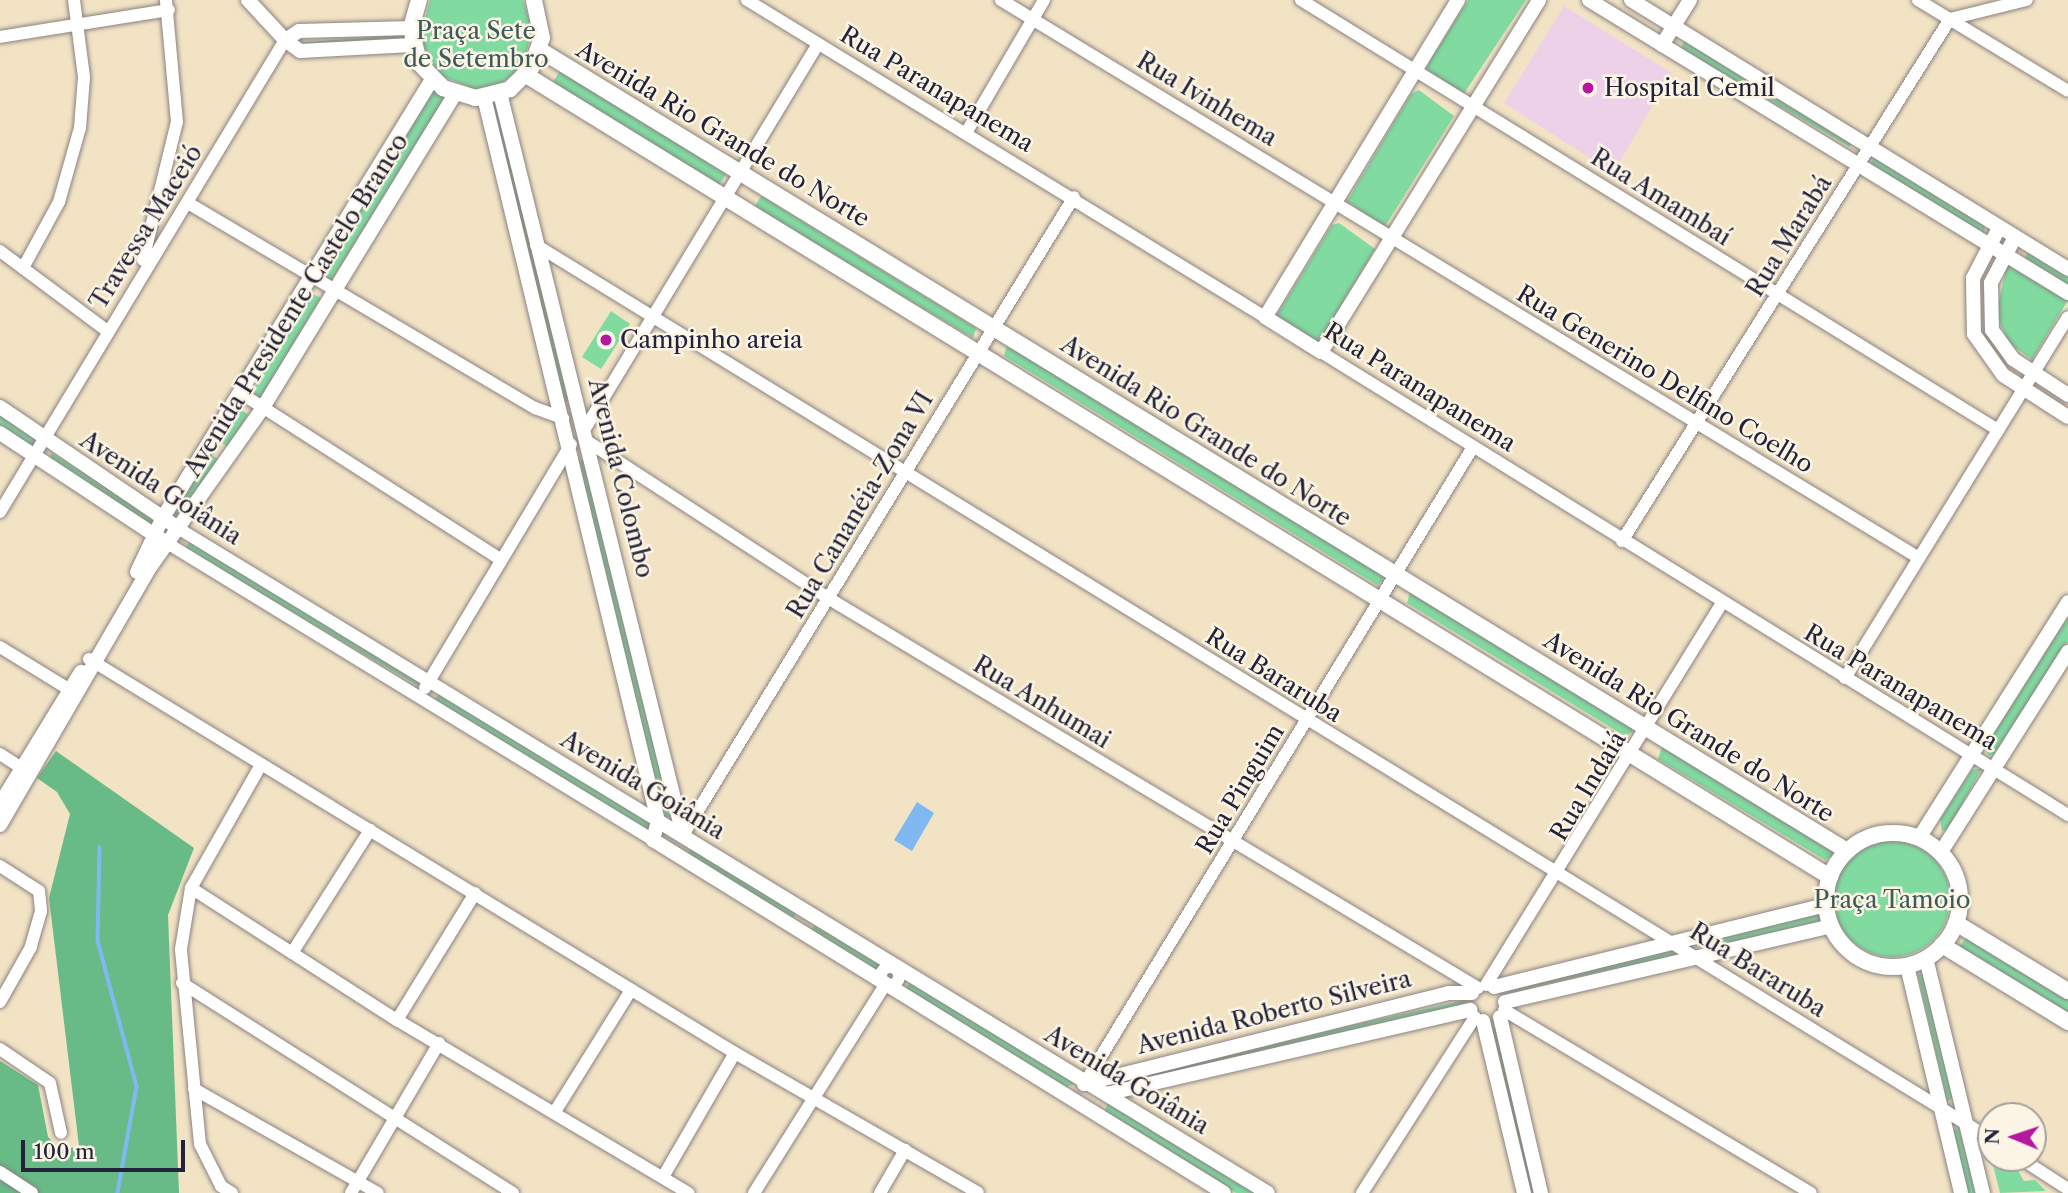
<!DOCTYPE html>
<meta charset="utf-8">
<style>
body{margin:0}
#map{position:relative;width:2068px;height:1193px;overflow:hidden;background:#f2e3c5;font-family:"Libre Caslon Text",serif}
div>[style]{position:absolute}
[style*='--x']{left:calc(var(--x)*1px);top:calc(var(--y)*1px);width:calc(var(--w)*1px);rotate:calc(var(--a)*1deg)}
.built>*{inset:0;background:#edd1e9}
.green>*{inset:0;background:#81dba1}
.round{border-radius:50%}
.forest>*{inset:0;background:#68bb87}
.water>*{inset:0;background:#80b9f1}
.stream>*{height:3.5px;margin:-1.75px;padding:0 1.75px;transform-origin:1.75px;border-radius:1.75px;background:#80b9f1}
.roads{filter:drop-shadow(0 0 2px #8a8280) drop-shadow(0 0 2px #8a8280)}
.minor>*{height:12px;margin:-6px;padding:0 6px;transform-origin:6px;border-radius:6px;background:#fff}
.minor>.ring{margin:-6px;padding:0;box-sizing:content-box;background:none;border:12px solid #fff;border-radius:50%}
.tertiary>*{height:14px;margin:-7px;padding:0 7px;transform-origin:7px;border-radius:7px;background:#fff}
.secondary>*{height:16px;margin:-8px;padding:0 8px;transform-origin:8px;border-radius:8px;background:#fff}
.secondary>.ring{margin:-8px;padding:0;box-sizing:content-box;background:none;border:16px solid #fff;border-radius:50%}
.dots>*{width:19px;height:19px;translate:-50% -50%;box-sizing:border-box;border:4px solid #fcf5e5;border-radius:50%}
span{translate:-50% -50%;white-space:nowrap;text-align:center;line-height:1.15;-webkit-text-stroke:5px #fcf5e5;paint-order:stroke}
.park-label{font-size:24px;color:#3e5a5a}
.poi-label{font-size:24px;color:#22223b}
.left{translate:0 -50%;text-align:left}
.street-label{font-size:24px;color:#22223b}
.north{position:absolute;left:1977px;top:1102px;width:70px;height:70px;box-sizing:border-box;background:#fcf5e5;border:2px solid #a5a1a1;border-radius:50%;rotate:272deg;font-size:19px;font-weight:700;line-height:28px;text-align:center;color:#22223b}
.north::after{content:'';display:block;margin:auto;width:24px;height:32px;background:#b5179e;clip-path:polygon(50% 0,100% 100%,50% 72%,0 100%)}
.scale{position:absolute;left:21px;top:1140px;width:164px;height:32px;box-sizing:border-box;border:4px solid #22223b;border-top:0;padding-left:9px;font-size:21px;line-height:24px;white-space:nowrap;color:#22223b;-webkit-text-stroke:5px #fcf5e5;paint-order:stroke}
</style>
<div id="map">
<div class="built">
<div style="clip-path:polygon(1564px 6px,1672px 73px,1613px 173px,1504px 103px)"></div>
</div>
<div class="green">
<div style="clip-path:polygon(430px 0,523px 0,533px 31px,521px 68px,500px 84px,475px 89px,439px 75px,420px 39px)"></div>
<div style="clip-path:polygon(1468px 0,1526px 0,1463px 95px,1428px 73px,1427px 65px)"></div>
<div style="clip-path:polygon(403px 35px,403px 40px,295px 48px,294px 43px)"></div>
<div style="clip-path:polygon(1685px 39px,1851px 143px,1850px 147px,1681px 49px)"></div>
<div style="clip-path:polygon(560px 71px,726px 174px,719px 185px,553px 82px)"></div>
<div style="clip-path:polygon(433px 88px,446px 96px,331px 281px,319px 273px)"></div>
<div style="clip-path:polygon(1419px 90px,1454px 116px,1384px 228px,1347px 201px,1411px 94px)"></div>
<div style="clip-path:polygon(496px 105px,572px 400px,565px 402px,490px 107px)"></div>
<div style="clip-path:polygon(1875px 157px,1985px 225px,1984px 234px,1869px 166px)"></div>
<div style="clip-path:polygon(761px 196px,976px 328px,973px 338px,754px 208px)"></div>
<div style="clip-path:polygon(1339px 223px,1375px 249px,1318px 343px,1275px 318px,1332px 225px)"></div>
<div style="clip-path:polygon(2029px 252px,2068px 274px,2068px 286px,2023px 260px)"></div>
<div style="clip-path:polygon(2007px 265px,2068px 300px,2032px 360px,2009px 343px,1996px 314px)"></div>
<div style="clip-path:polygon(311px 293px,321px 298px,261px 399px,252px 393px)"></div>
<div style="clip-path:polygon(611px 311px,630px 324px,601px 369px,582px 357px)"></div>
<div style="clip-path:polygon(1007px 345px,1383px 574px,1383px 581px,1377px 585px,1004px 356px)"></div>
<div style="clip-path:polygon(238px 408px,248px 414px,228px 447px,219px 441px)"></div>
<div style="clip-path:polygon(0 415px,37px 440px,31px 449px,0 428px)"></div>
<div style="clip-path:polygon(52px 453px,157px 520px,152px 526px,48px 459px)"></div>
<div style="clip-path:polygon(210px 454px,221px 461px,185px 521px,174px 514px)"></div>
<div style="clip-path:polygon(586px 459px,671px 816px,664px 817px,579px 461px)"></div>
<div style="clip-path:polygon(190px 541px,419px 682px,418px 686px,185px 549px)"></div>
<div style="clip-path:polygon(1410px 592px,1633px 727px,1632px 732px,1625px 736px,1407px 603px)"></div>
<div style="clip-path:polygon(2068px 617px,2068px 641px,1996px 755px,1988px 755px,1985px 747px)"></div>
<div style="clip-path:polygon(440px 693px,651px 823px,649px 832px,434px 700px)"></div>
<div style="clip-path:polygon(1662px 747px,1834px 852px,1832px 856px,1825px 860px,1658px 759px)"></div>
<div style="clip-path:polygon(1982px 768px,1948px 830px,1942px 831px,1940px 819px,1972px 770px)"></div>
<div class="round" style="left:1834px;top:841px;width:116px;height:116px"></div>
<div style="clip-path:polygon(691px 848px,796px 912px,794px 918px,687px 855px)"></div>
<div style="clip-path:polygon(1821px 914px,1822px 921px,1703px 949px,1702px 941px)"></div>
<div style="clip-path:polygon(816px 924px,881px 965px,881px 968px,875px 972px,810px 931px)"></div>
<div style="clip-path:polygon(1969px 935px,2068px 997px,2068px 1017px,1959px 946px)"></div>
<div style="clip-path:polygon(1672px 948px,1674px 956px,1510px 991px,1510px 988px)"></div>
<div style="clip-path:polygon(1924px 973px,1954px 1098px,1947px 1101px,1918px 975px)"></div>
<div style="clip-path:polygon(911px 981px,1073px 1080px,1074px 1084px,1066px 1087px,905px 989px)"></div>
<div style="clip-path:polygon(1465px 1000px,1465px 1004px,1116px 1084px,1117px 1078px)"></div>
<div style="clip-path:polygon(1500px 1026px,1534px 1172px,1525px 1174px,1492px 1028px)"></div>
<div style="clip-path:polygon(1108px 1102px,1256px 1193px,1236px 1193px,1105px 1111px)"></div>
<div style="clip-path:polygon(1959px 1128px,1976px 1193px,1968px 1193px,1952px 1130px)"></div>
<div style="clip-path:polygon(1991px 1157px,2000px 1158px,2003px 1168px,2015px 1165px,2024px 1181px,2035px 1180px,2046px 1191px,2000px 1193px)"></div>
</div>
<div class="forest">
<div style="clip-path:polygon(56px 751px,194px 848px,168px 915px,179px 1193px,0 1193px,0 1061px,38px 1085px,48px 1137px,62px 1150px,79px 1146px,49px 898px,70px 814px,57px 792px,37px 778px)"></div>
</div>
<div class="water">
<div style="clip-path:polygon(917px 802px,934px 813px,912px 851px,894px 840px)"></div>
</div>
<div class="stream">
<div style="--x:100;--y:847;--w:94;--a:91.2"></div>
<div style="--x:98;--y:941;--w:151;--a:75"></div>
<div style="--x:137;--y:1087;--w:108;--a:100.2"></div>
</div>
<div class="roads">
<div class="minor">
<div style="--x:747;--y:0;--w:607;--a:31.47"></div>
<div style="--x:1001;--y:0;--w:1074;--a:31.29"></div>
<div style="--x:1301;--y:0;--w:819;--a:31.67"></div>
<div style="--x:1918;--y:0;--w:175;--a:31.2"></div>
<div style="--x:0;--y:37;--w:171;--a:-9.1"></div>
<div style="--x:966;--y:133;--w:154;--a:-59.6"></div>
<div style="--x:188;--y:203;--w:403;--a:30.6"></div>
<div style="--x:535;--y:408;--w:30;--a:20"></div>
<div style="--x:536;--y:245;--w:1708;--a:31.57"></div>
<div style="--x:0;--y:251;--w:132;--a:36.7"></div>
<div style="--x:143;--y:260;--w:142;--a:-76.2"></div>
<div style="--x:177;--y:122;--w:122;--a:-95.2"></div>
<div style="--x:23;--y:268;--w:75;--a:-61.4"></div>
<div style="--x:59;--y:202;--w:77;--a:-74.2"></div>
<div style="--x:80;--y:128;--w:51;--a:-85.5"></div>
<div style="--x:84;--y:77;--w:78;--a:-97.4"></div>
<div style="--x:1321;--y:352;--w:879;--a:31.79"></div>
<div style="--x:242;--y:394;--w:306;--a:32.6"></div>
<div style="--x:586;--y:427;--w:448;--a:-58.8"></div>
<div style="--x:590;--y:443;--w:284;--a:33.1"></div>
<div style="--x:828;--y:598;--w:758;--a:30.96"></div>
<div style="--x:0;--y:512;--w:551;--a:-58.88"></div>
<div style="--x:181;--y:530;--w:559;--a:31.39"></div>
<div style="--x:1622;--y:541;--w:616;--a:-57.86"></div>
<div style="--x:1950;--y:19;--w:79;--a:-13.9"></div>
<div style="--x:167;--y:543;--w:570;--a:31.43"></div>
<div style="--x:0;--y:647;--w:82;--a:31.6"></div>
<div style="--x:89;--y:659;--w:757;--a:31.38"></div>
<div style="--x:735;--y:1053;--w:280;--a:29.9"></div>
<div style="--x:1845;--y:678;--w:424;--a:-58.3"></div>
<div style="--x:425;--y:688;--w:284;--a:-59.1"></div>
<div style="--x:0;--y:754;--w:33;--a:33"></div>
<div style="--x:683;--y:835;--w:748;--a:-58.5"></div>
<div style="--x:0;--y:866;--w:46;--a:32.7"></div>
<div style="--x:39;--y:891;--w:20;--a:84"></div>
<div style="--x:41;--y:911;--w:37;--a:106"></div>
<div style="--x:31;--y:947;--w:63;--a:119.4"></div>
<div style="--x:191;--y:888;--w:245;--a:32.7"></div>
<div style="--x:397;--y:1020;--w:339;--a:30.7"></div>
<div style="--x:292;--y:953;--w:146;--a:-57.6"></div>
<div class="ring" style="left:881px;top:967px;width:6px;height:6px"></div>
<div style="--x:182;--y:983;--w:392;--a:32.4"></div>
<div style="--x:1486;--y:985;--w:448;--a:-58.3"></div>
<div style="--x:1504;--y:1010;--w:357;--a:30.8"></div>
<div style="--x:397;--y:1020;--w:149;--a:-58.4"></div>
<div style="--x:0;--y:1049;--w:60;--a:34.2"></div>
<div style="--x:50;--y:1083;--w:51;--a:77.6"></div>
<div style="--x:1086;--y:1081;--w:743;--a:-58.6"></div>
<div style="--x:194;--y:1089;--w:211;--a:29.5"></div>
<div style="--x:556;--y:1110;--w:142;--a:-58"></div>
<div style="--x:2020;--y:1158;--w:57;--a:32.9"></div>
<div style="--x:0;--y:1172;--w:38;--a:33"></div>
<div style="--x:663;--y:1177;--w:143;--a:-59.9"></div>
<div style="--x:232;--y:1193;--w:13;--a:-148"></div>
<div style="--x:221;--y:1186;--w:47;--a:-116.6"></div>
<div style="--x:200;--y:1144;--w:196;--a:-95.6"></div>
<div style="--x:181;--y:949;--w:62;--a:-80.7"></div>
<div style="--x:191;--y:888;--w:142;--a:-60.4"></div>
<div style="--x:351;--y:1193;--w:174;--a:-59.6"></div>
<div style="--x:754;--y:1193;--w:246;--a:-57.8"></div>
<div style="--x:880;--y:1193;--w:50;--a:-59.8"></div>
<div style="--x:1362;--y:1193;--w:209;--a:-57.3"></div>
</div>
<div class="tertiary">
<div style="--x:248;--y:0;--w:54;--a:47.2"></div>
<div style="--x:1458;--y:0;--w:371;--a:121.3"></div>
<div style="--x:1265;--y:317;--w:66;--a:32"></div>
<div style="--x:1321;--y:352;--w:414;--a:-58.2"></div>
<div style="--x:1589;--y:0;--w:562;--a:31.45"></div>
<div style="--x:1631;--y:0;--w:513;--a:31.61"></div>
<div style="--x:411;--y:28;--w:112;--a:178.5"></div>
<div style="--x:299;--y:31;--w:17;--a:147"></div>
<div style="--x:285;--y:40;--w:19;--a:36"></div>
<div style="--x:300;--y:51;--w:112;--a:-3.1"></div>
<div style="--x:1662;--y:45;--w:53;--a:-58.1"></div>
<div style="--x:500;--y:93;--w:764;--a:76.15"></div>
<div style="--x:484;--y:97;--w:745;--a:76.49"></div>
<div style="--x:658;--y:821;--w:20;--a:105"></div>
<div style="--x:653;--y:840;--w:671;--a:31.72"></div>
<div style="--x:1999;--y:228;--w:56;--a:117.5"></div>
<div style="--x:1973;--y:278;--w:56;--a:89"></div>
<div style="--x:1974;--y:334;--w:50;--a:54.7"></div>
<div style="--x:2003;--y:375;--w:77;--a:32.9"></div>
<div style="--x:2015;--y:237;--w:52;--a:117.6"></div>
<div style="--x:1991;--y:283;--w:47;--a:88.8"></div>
<div style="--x:1992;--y:330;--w:36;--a:54"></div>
<div style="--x:2013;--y:359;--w:66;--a:33.2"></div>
<div style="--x:0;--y:407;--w:219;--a:34.2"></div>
<div style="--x:0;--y:433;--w:194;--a:33.4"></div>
<div style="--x:137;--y:572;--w:59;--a:-64.7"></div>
<div style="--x:162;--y:519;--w:514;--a:-58.44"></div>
<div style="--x:0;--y:804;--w:155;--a:-58.5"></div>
<div style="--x:658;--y:821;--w:714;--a:31.38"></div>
<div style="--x:0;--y:825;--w:300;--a:-59.8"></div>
<div style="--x:151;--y:566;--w:192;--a:-54.7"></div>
<div style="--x:262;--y:409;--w:369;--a:-58.5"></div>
<div style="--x:1919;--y:838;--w:279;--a:-57.7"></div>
<div style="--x:1941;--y:852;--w:237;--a:-57.6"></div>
<div style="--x:1926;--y:958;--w:242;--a:76.4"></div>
<div style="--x:1907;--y:966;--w:233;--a:76.6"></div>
<div style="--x:1494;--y:987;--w:342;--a:-13.9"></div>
<div style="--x:1505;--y:1002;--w:335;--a:-13.1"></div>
<div style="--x:1500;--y:1017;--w:181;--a:76.9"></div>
<div style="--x:1483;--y:1021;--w:177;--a:76.6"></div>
<div style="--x:1084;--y:1084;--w:375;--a:-14"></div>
<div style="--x:1448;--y:993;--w:24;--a:0"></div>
<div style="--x:1106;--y:1094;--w:374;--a:-13"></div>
</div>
<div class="secondary">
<div style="--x:419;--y:0;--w:29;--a:106"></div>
<div style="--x:411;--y:28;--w:36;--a:77"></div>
<div style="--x:419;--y:63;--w:35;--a:46"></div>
<div style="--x:443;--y:88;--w:34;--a:17"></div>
<div style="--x:475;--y:98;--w:36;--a:-14"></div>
<div style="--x:510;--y:89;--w:30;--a:-45"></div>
<div style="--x:531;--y:68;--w:32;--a:-70"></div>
<div style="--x:542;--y:38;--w:39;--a:-102"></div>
<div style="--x:540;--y:50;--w:1533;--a:31.5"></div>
<div style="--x:526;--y:75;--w:1531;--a:31.59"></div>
<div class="ring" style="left:1826px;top:833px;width:118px;height:118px"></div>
<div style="--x:1956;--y:923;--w:131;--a:31.3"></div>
<div style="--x:1942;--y:945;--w:148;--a:31.4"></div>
</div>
</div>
<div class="dots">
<div style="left:1588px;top:88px;background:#b5179e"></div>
<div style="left:606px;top:340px;background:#b5179e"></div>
</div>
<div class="park-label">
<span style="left:476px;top:45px">Praça Sete<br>de Setembro</span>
<span style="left:1892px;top:900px">Praça Tamoio</span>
</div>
<div class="poi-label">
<span class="left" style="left:1604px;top:88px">Hospital Cemil</span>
<span class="left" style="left:620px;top:340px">Campinho areia</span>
</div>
<div class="street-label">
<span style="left:937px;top:89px;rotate:31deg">Rua Paranapanema</span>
<span style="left:1207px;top:99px;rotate:31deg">Rua Ivinhema</span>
<span style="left:723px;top:134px;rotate:31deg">Avenida Rio Grande do Norte</span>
<span style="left:1661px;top:197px;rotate:32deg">Rua Amambaí</span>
<span style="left:146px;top:227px;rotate:-58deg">Travessa Maceió</span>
<span style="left:1789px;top:236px;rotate:-58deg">Rua Marabá</span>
<span style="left:296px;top:305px;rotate:-58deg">Avenida Presidente Castelo Branco</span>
<span style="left:1665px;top:379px;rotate:31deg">Rua Generino Delfino Coelho</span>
<span style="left:1420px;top:387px;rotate:32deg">Rua Paranapanema</span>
<span style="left:1206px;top:431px;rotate:32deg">Avenida Rio Grande do Norte</span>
<span style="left:621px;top:478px;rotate:76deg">Avenida Colombo</span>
<span style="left:161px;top:488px;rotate:33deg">Avenida Goiânia</span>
<span style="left:860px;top:505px;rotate:-59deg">Rua Cananéia-Zona VI</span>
<span style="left:1274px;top:675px;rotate:32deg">Rua Bararuba</span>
<span style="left:1901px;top:687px;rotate:31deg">Rua Paranapanema</span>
<span style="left:1042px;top:702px;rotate:31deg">Rua Anhumai</span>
<span style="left:1689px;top:727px;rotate:32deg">Avenida Rio Grande do Norte</span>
<span style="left:643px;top:785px;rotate:31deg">Avenida Goiânia</span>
<span style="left:1588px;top:786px;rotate:-59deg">Rua Indaiá</span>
<span style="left:1240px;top:789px;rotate:-59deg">Rua Pinguim</span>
<span style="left:1758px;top:970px;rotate:32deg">Rua Bararuba</span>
<span style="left:1274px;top:1012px;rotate:-14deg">Avenida Roberto Silveira</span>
<span style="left:1127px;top:1080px;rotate:31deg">Avenida Goiânia</span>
</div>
<div class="north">N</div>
<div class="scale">100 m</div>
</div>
